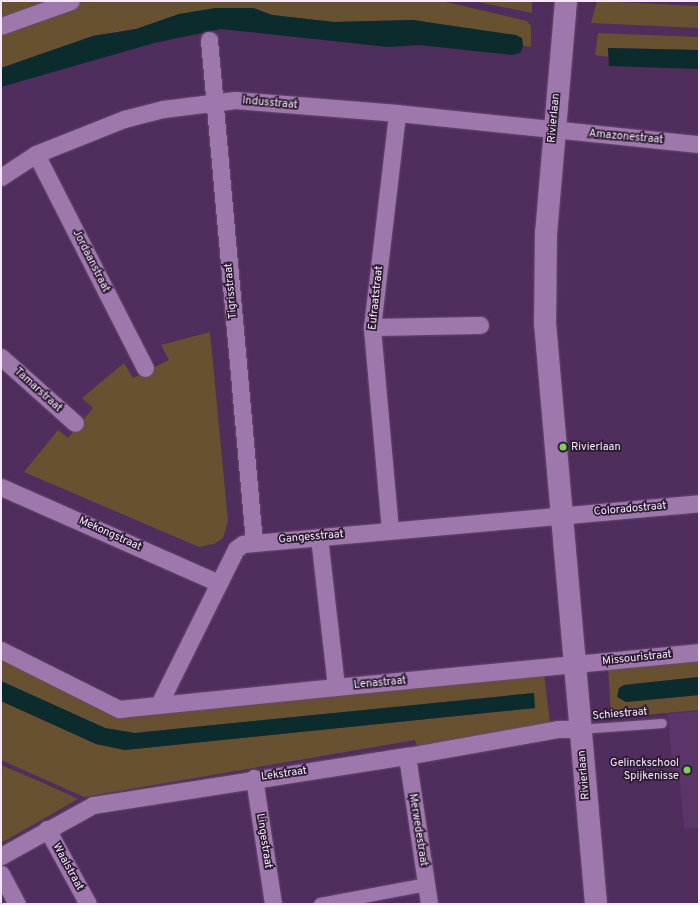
<!DOCTYPE html>
<style>
body{margin:0}
#map{position:relative;width:700px;height:905px;overflow:hidden;background:#4f2d5c;font-family:Overpass,sans-serif}
div>[style]{position:absolute}
[style*='--x']{left:calc(var(--x)*1px);top:calc(var(--y)*1px);width:calc(var(--w)*1px);rotate:calc(var(--a)*1deg)}
.built>*{inset:0;background:#5b3469}
.green>*{inset:0;background:#675131}
.water>*{inset:0;background:#0c2b2c}
.roads{filter:drop-shadow(0 0 1px #674a71) drop-shadow(0 0 1px #674a71)}
.service>*{height:9px;margin:-4.5px;padding:0 4.5px;transform-origin:4.5px;border-radius:4.5px;background:#9e78ad}
.pedestrian>*{height:13px;margin:-6.5px;padding:0 6.5px;transform-origin:6.5px;border-radius:6.5px;background:#9e78ad}
.minor>*{height:17px;margin:-8.5px;padding:0 8.5px;transform-origin:8.5px;border-radius:8.5px;background:#9e78ad}
.tertiary>*{height:22px;margin:-11px;padding:0 11px;transform-origin:11px;border-radius:11px;background:#9e78ad}
.dots>*{width:11px;height:11px;translate:-50% -50%;box-sizing:border-box;border:2px solid #2d1d33;border-radius:50%}
span{translate:-50% -50%;white-space:nowrap;text-align:center;line-height:1.15;-webkit-text-stroke:3.5px #2d1d33;paint-order:stroke}
.street-label{font-size:11px;color:#f7e7fe}
.poi-label{font-size:11px;color:#f7e7fe}
.left{translate:0 -50%;text-align:left}
.right{translate:-100% -50%;text-align:right}
.frame{position:absolute;inset:0;border:2px solid #f7e7fe;pointer-events:none}
</style>
<div id="map">
<div class="built">
<div style="clip-path:polygon(699px 711px,699px 828px,684px 829px,679px 772px,672px 768px,668px 714px)"></div>
</div>
<div class="green">
<div style="clip-path:polygon(1px 1px,52px 1px,1px 20px)"></div>
<div style="clip-path:polygon(84px 1px,442px 1px,527px 21px,531px 26px,531px 47px,523px 46px,522px 38px,413px 20px,334px 22px,272px 15px,253px 8px,179px 14px,136px 29px,93px 36px,1px 68px,1px 31px)"></div>
<div style="clip-path:polygon(473px 1px,532px 1px,532px 13px)"></div>
<div style="clip-path:polygon(597px 1px,699px 6px,699px 28px,591px 23px)"></div>
<div style="clip-path:polygon(598px 33px,699px 37px,699px 50px,608px 48px,609px 57px,595px 55px)"></div>
<div style="clip-path:polygon(210px 332px,228px 521px,223px 538px,214px 544px,199px 547px,24px 472px,58px 430px,68px 438px,93px 408px,82px 398px,124px 363px,133px 378px,169px 360px,161px 345px)"></div>
<div style="clip-path:polygon(1px 660px,114px 714px,130px 717px,147px 716px,168px 708px,544px 672px,550px 724px,417px 746px,415px 740px,84px 797px,1px 760px,1px 701px,96px 744px,125px 750px,534px 708px,534px 693px,135px 733px,105px 728px,1px 681px)"></div>
<div style="clip-path:polygon(699px 660px,699px 677px,624px 685px,626px 702px,699px 695px,699px 710px,611px 718px,608px 665px)"></div>
<div style="clip-path:polygon(1px 765px,41px 782px,78px 799px,1px 843px)"></div>
</div>
<div class="water">
<div style="clip-path:polygon(215px 8px,253px 8px,272px 15px,334px 22px,413px 20px,516px 35px,522px 38px,523px 46px,520px 53px,513px 55px,419px 45px,388px 47px,221px 29px,154px 43px,1px 87px,1px 68px,93px 36px,136px 29px,179px 14px)"></div>
<div style="clip-path:polygon(608px 48px,699px 50px,699px 69px,609px 66px)"></div>
<div style="clip-path:polygon(699px 677px,699px 695px,626px 702px,617px 697px,619px 688px,624px 685px)"></div>
<div style="clip-path:polygon(1px 681px,105px 728px,135px 733px,534px 693px,535px 708px,125px 750px,96px 744px,1px 701px)"></div>
</div>
<div class="roads">
<div class="service">
<div style="--x:580;--y:729;--w:82;--a:-4.2"></div>
</div>
<div class="pedestrian">
<div style="--x:320;--y:904;--w:109;--a:-10.6"></div>
</div>
<div class="minor">
<div style="--x:1;--y:26;--w:74;--a:-19.7"></div>
<div style="--x:209;--y:40;--w:504;--a:84.88"></div>
<div style="--x:36;--y:154;--w:240;--a:63"></div>
<div style="--x:1;--y:177;--w:42;--a:-33.3"></div>
<div style="--x:36;--y:154;--w:95;--a:-21.7"></div>
<div style="--x:124;--y:119;--w:40;--a:-14.4"></div>
<div style="--x:163;--y:109;--w:73;--a:-7.1"></div>
<div style="--x:235;--y:100;--w:163;--a:4.6"></div>
<div style="--x:397;--y:113;--w:304;--a:5.9"></div>
<div style="--x:372;--y:327;--w:108;--a:-1.1"></div>
<div style="--x:1;--y:357;--w:99;--a:41.7"></div>
<div style="--x:1;--y:487;--w:238;--a:23.8"></div>
<div style="--x:390;--y:530;--w:204;--a:-95.1"></div>
<div style="--x:372;--y:327;--w:215;--a:-83.3"></div>
<div style="--x:319;--y:537;--w:151;--a:83.5"></div>
<div style="--x:336;--y:687;--w:365;--a:-5.5"></div>
<div style="--x:1;--y:650;--w:132;--a:26.6"></div>
<div style="--x:119;--y:709;--w:218;--a:-5.8"></div>
<div style="--x:159;--y:704;--w:173;--a:-63.6"></div>
<div style="--x:236;--y:549;--w:9;--a:-36"></div>
<div style="--x:243;--y:544;--w:458;--a:-5.1"></div>
<div style="--x:407;--y:756;--w:150;--a:81.5"></div>
<div style="--x:254;--y:778;--w:127;--a:81.4"></div>
<div style="--x:47;--y:829;--w:85;--a:61.3"></div>
<div style="--x:1;--y:856;--w:105;--a:-29"></div>
<div style="--x:93;--y:805;--w:318;--a:-8.9"></div>
<div style="--x:407;--y:756;--w:153;--a:-10.1"></div>
<div style="--x:558;--y:729;--w:22;--a:0"></div>
<div style="--x:1;--y:874;--w:34;--a:62"></div>
</div>
<div class="tertiary">
<div style="--x:566;--y:1;--w:232;--a:94.9"></div>
<div style="--x:546;--y:232;--w:91;--a:90.6"></div>
<div style="--x:545;--y:323;--w:583;--a:84.98"></div>
</div>
</div>
<div class="dots">
<div style="left:563px;top:447px;background:#7ed153"></div>
<div style="left:687px;top:770px;background:#7ed153"></div>
</div>
<div class="street-label">
<span style="left:270px;top:103px;rotate:5deg">Indusstraat</span>
<span style="left:554px;top:118px;rotate:-85deg">Rivierlaan</span>
<span style="left:626px;top:137px;rotate:5deg">Amazonestraat</span>
<span style="left:91px;top:261px;rotate:63deg">Jordaanstraat</span>
<span style="left:231px;top:291px;rotate:-95deg">Tigrisstraat</span>
<span style="left:376px;top:298px;rotate:-84deg">Eufraatstraat</span>
<span style="left:38px;top:390px;rotate:42deg">Tamarstraat</span>
<span style="left:630px;top:509px;rotate:-5deg">Coloradostraat</span>
<span style="left:110px;top:534px;rotate:24deg">Mekongstraat</span>
<span style="left:311px;top:537px;rotate:-5deg">Gangesstraat</span>
<span style="left:637px;top:658px;rotate:-6deg">Missouristraat</span>
<span style="left:380px;top:683px;rotate:-5deg">Lenastraat</span>
<span style="left:620px;top:714px;rotate:-5deg">Schiestraat</span>
<span style="left:284px;top:774px;rotate:-8deg">Lekstraat</span>
<span style="left:584px;top:775px;rotate:-95deg">Rivierlaan</span>
<span style="left:418px;top:830px;rotate:81deg">Merwedestraat</span>
<span style="left:264px;top:841px;rotate:81deg">Lingestraat</span>
<span style="left:68px;top:867px;rotate:61deg">Waalstraat</span>
</div>
<div class="poi-label">
<span class="left" style="left:571px;top:447px">Rivierlaan</span>
<span class="right" style="left:679px;top:770px">Gelinckschool<br>Spijkenisse</span>
</div>
<div class="frame"></div>
</div>
